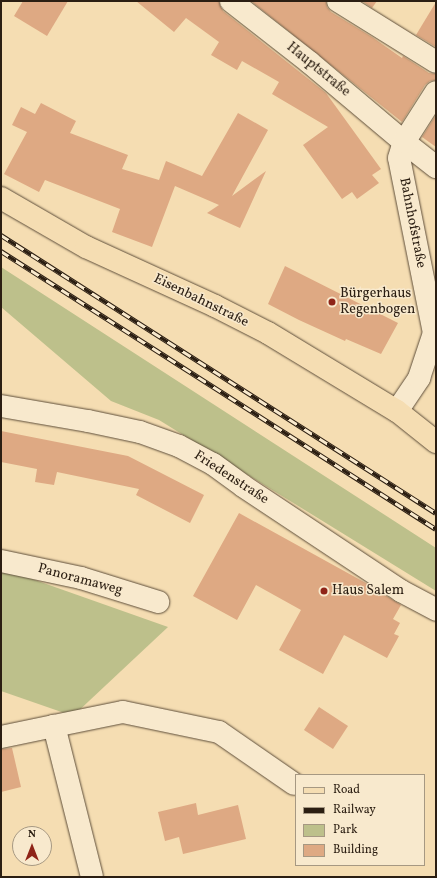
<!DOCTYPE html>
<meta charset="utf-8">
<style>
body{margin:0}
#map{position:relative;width:437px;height:878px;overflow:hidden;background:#f5ddb2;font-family:Vollkorn,serif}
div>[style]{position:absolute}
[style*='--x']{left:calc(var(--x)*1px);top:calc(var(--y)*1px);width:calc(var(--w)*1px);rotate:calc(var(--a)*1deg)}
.green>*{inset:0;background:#bdc08b}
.building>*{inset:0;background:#dea983}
.roads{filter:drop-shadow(0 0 1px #5e4e3a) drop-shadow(0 0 1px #5e4e3a)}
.minor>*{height:22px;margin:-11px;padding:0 11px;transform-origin:11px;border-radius:11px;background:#f8e9cd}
.major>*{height:22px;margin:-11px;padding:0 11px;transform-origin:11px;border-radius:11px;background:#f5ddb2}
.rail>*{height:4.5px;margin-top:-2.25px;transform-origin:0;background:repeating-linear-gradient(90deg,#f8e9cd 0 9px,#2b1e12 0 18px);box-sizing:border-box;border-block:1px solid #2b1e12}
.dots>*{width:11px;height:11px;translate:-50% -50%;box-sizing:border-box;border:2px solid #f8e9cd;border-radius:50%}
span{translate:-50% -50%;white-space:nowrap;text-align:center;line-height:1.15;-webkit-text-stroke:3px #f8e9cd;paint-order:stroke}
.street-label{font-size:14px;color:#2b1e12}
.poi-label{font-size:14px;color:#2b1e12}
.left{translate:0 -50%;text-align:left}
.frame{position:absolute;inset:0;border:2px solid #2b1e12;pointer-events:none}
.legend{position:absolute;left:295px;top:774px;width:130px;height:92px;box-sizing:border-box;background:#f8e9cd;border:1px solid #a69882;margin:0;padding:5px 7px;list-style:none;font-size:12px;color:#2b1e12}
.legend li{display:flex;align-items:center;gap:8px;height:20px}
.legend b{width:20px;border:1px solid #a69882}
.north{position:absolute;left:12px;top:826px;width:40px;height:40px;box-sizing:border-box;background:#f8e9cd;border:1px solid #a69882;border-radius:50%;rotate:0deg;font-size:11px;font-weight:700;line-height:16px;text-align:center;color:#2b1e12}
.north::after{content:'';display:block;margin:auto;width:14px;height:18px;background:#8f2418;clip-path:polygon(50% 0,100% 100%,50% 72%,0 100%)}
</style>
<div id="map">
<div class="green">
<div style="clip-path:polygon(1px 267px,436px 548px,436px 591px,159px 420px,111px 401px,1px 307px)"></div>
<div style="clip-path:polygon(1px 568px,168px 627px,73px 716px,1px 691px)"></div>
</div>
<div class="building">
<div style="clip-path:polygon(23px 1px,68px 1px,47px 36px,14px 16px)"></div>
<div style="clip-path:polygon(136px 1px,219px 1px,223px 11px,326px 93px,381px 169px,372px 175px,379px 183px,357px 199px,352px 192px,342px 199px,303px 145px,328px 127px,272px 94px,279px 82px,242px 61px,237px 70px,211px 55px,219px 42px,186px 18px,174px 32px)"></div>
<div style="clip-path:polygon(251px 1px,326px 1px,327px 7px,331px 12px,372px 37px,402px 58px,403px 56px,429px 73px,436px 74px,436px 80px,430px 81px,425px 85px,402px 122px)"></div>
<div style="clip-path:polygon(362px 1px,377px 1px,372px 8px)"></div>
<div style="clip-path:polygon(436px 2px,436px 47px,416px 35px)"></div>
<div style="clip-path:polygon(41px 103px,76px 121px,70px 133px,128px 155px,122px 169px,159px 180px,166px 161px,202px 176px,238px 113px,268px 130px,232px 196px,266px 171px,240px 228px,207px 213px,219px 205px,175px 186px,152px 247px,112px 232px,120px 209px,45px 180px,39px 192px,4px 174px,27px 132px,12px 125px,21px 107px,35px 114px)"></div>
<div style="clip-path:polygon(436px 115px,436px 147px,422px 137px)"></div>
<div style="clip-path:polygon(285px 266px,398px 323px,381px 354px,346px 339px,345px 341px,299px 320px,268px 304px)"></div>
<div style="clip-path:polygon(1px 431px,128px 456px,204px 495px,190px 523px,136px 495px,139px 489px,57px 472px,54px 485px,35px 482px,37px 469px,1px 462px)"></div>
<div style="clip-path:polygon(239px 513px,364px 582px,401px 605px,393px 619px,400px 623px,394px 634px,399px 636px,387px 658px,344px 635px,323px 674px,279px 650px,301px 610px,256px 585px,237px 620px,193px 596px)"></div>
<div style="clip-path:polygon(319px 707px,348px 726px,333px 749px,304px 730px)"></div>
<div style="clip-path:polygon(12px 748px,21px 787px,1px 792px,1px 749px)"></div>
<div style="clip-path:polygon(196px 803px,198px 815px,238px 805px,246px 839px,183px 854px,179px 837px,165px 841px,158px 812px)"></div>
</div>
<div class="roads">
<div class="minor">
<div style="--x:231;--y:1;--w:99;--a:38"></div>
<div style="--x:309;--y:62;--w:124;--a:40.1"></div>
<div style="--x:404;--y:142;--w:41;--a:38"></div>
<div style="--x:338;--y:1;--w:115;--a:31.9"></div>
<div style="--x:1;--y:406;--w:88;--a:9.8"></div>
<div style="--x:88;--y:421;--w:53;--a:11.9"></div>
<div style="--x:140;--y:432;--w:41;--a:19.7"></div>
<div style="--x:179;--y:446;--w:38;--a:28"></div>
<div style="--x:213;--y:464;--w:37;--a:36"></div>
<div style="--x:243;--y:486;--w:190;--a:33.6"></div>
<div style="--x:401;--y:591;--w:40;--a:28"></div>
<div style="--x:397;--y:411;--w:40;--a:-56"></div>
<div style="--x:419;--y:378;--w:47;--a:-71.6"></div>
<div style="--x:434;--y:333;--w:178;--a:-101.3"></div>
<div style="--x:399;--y:158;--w:17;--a:-73"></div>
<div style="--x:404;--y:142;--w:59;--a:-57.4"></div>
<div style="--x:1;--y:561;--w:82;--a:12"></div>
<div style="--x:81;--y:578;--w:81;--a:17.3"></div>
<div style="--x:1;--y:737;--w:54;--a:-11.7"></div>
<div style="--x:92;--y:877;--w:156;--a:-104.1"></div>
<div style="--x:54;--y:726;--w:70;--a:-11.5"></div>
<div style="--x:123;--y:712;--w:98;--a:11.8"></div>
<div style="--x:219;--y:732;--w:91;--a:34.7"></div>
</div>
<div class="major">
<div style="--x:1;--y:198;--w:98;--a:30"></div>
<div style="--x:86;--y:247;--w:142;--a:24.6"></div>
<div style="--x:215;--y:306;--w:59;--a:27"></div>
<div style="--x:268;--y:333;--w:151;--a:31.2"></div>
<div style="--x:397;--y:411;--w:50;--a:38.5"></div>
</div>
</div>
<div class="rail">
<div style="--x:1;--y:235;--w:516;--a:32.58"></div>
<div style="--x:1;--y:251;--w:516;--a:32.58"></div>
</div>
<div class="dots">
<div style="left:332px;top:302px;background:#8f2418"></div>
<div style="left:324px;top:591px;background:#8f2418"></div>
</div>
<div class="street-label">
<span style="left:318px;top:70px;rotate:39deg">Hauptstraße</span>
<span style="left:412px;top:223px;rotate:79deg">Bahnhofstraße</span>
<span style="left:201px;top:301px;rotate:26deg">Eisenbahnstraße</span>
<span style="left:231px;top:478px;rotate:33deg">Friedenstraße</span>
<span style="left:80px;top:580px;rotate:15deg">Panoramaweg</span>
</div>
<div class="poi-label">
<span class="left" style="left:340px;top:302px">Bürgerhaus<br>Regenbogen</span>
<span class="left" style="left:332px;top:591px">Haus Salem</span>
</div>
<div class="frame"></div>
<ul class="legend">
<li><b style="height:5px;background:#f5ddb2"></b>Road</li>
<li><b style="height:5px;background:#2b1e12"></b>Railway</li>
<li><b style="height:11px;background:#bdc08b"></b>Park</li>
<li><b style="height:11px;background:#dea983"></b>Building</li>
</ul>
<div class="north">N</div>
</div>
